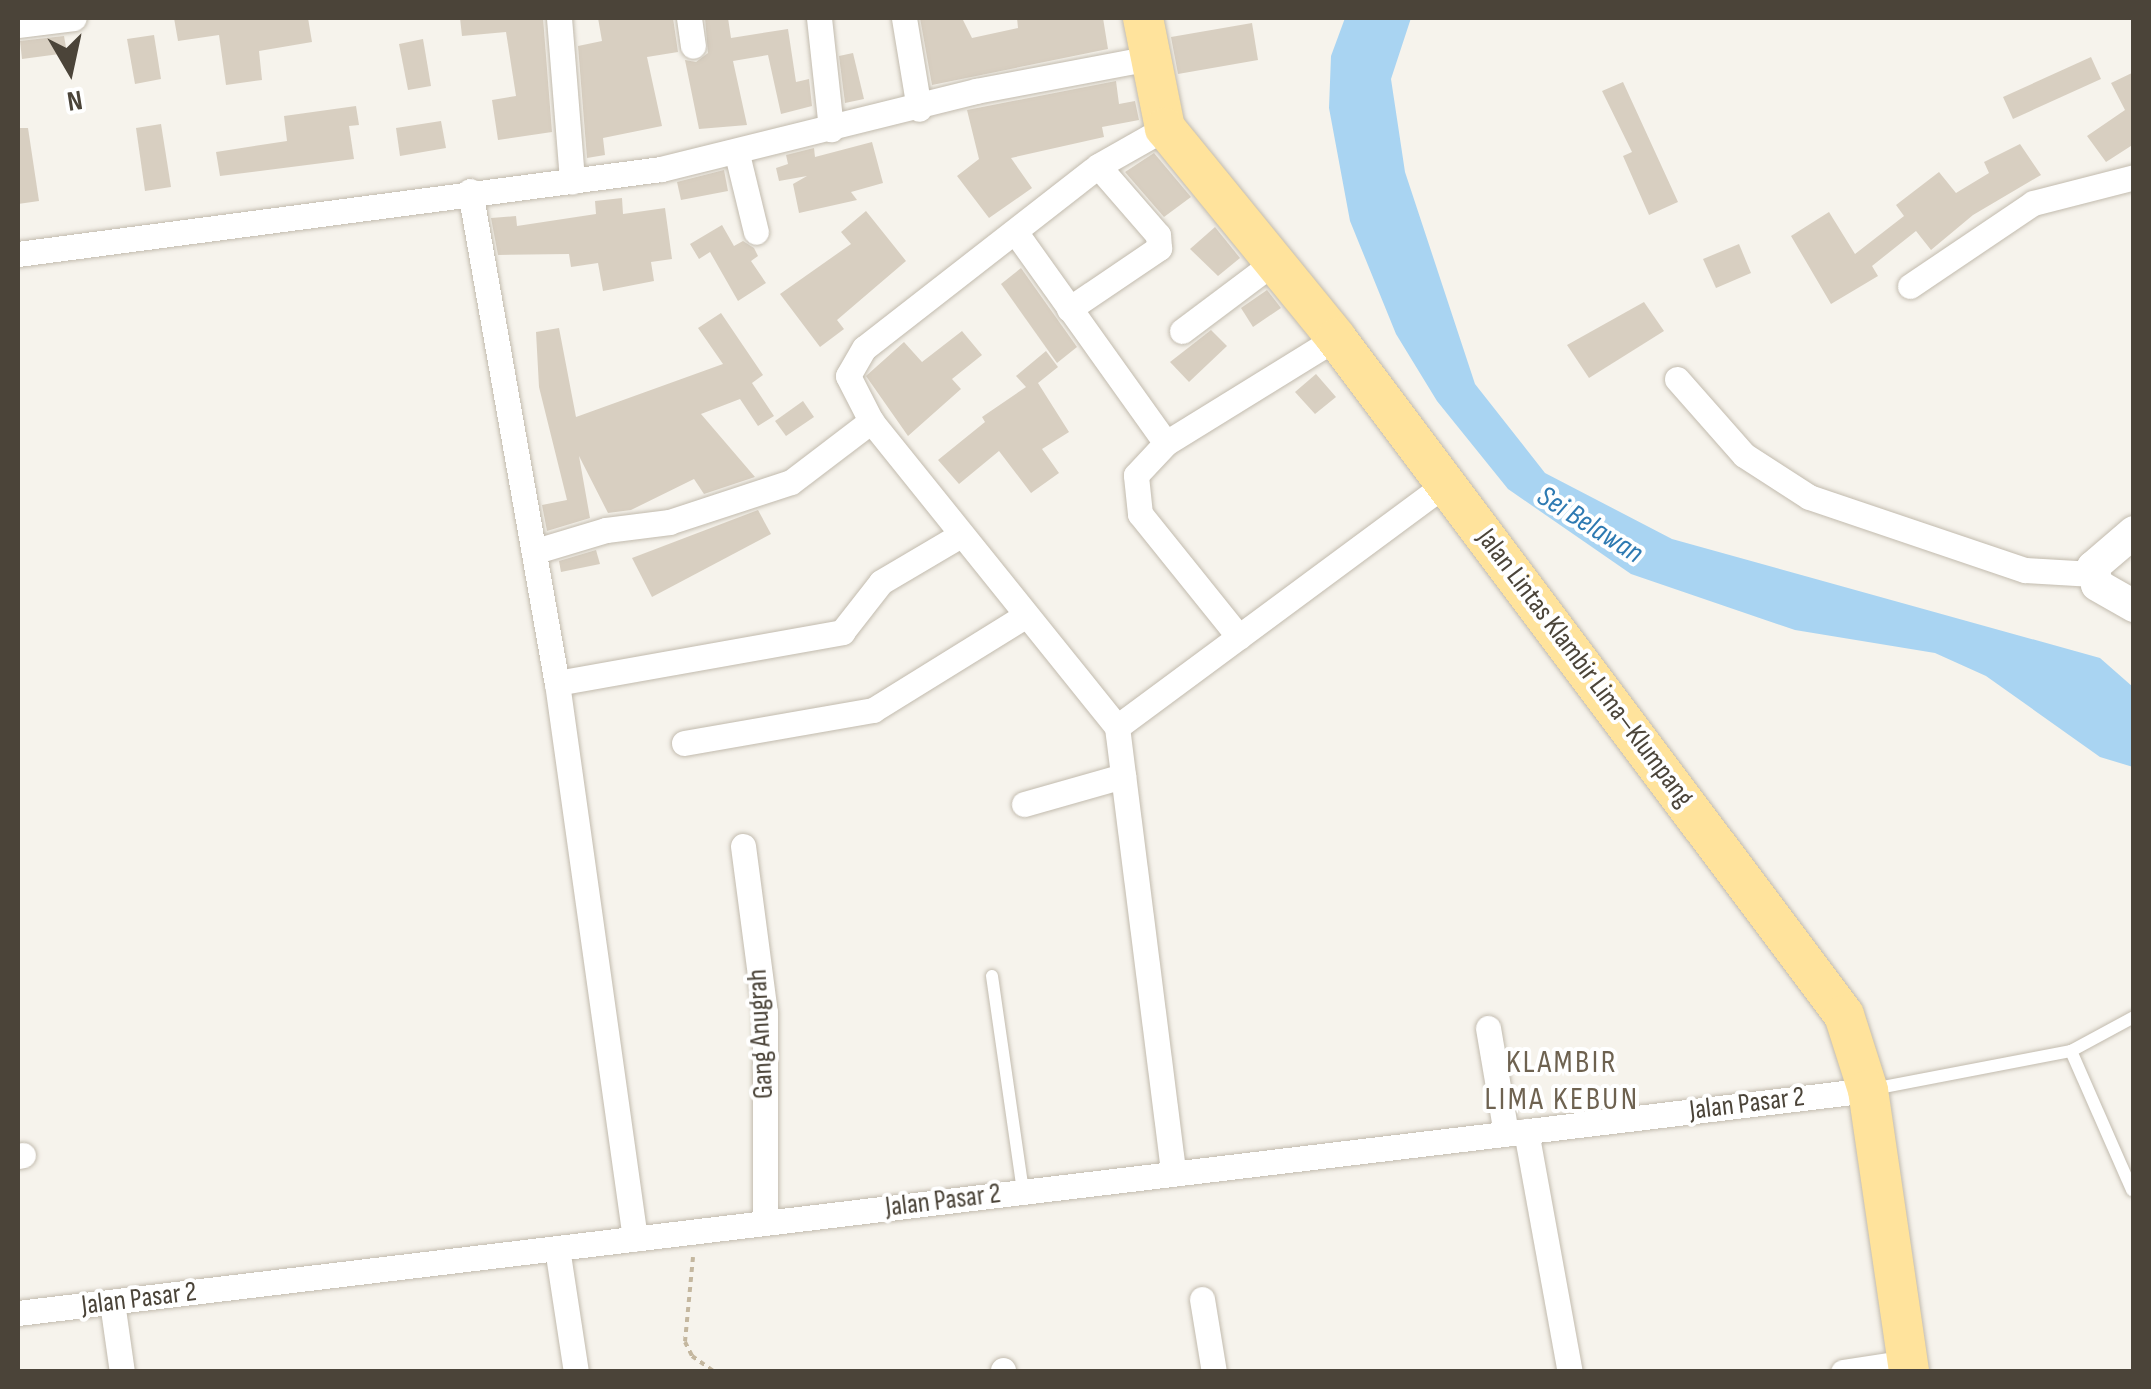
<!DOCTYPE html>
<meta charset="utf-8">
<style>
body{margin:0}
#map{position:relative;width:2151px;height:1389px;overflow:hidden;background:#f6f3ec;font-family:"Sofia Sans Condensed",sans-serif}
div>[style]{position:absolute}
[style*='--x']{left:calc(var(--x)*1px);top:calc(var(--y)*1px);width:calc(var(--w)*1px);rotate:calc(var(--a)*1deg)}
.water>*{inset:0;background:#a9d4f2}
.building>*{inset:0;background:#d8cfc1}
.path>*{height:4px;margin-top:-2px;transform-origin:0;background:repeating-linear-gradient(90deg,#c4b79f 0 5px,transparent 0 10px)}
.roads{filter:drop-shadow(0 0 2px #c2bbae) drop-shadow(0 0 2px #c2bbae)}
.service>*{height:12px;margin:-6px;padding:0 6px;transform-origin:6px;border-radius:6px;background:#fff}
.minor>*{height:25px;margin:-12.5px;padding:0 12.5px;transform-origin:12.5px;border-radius:12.5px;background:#fff}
.tertiary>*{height:32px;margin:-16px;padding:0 16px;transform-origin:16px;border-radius:16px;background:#fff}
.primary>*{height:40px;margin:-20px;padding:0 20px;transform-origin:20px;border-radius:20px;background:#ffe39c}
span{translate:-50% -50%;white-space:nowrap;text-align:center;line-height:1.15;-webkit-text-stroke:8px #fff;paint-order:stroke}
.street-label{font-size:28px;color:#4b4439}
.water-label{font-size:30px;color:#2e7ab2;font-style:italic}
.quarter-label{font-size:32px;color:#6e6250;letter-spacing:2.5px}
.frame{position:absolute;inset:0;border:20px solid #4b4439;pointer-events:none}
.north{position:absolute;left:20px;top:20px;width:100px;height:100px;-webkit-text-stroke:8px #fff;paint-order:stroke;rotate:171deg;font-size:28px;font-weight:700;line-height:40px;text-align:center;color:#4b4439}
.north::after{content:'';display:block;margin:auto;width:35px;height:45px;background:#4b4439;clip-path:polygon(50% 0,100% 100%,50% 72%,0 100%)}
</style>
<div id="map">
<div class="water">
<div style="clip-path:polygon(1345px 18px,1411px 18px,1391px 79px,1405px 172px,1475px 384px,1545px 473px,1672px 539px,2100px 658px,2133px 687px,2133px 767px,2100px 757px,1986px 676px,1935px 653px,1795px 630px,1631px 574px,1508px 489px,1437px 401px,1396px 334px,1350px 221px,1329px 108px,1331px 56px)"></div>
</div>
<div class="building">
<div style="clip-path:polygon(174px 18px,308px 18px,312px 42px,259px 51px,262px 80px,226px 85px,219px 35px,178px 41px)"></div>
<div style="clip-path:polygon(460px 18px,543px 18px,552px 132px,498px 140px,492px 100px,516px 96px,506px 32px,462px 36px)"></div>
<div style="clip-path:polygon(598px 18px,673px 18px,678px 52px,647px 57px,662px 126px,603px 138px,605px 155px,587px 158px,578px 46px,602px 41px)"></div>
<div style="clip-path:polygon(705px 18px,728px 18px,731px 38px,788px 29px,796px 82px,809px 79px,812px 106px,781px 114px,768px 55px,733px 61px,747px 125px,699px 129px,685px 60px,696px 62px,708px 53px)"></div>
<div style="clip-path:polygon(920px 18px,962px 18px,972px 38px,1018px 28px,1017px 18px,1103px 18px,1108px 49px,932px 85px)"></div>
<div style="clip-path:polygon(1252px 23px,1258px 60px,1178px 74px,1171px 37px)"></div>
<div style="clip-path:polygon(154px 35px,161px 79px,135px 84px,127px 39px)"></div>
<div style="clip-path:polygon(64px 36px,67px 53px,22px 59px,20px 41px)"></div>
<div style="clip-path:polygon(423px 39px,431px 86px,408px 90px,399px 44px)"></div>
<div style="clip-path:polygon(853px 53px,864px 99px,845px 103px,839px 56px)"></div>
<div style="clip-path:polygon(2091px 57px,2101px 79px,2013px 119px,2003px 97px)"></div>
<div style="clip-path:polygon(2134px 72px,2134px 144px,2106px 162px,2087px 136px,2125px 110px,2111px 83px)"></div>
<div style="clip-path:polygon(1116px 81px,1119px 104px,1135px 101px,1139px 120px,1102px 127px,1104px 137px,1011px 158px,1032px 188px,989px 218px,957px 176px,979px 159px,967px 110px)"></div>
<div style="clip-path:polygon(1623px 82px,1678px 202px,1649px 215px,1623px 156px,1632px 152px,1602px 91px)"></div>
<div style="clip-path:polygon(356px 106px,359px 125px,349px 126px,354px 159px,220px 176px,216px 152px,287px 141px,284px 116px)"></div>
<div style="clip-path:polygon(441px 121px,446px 148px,400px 156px,396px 128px)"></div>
<div style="clip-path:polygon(161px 124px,171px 187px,145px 191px,136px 128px)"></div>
<div style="clip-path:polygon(18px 128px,28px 128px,39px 201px,18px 204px)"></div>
<div style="clip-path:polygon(872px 142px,883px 183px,851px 192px,857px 200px,799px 213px,793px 184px,807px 176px,779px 181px,776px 168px,788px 164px,786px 155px,814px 148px,815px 157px)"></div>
<div style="clip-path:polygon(2020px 144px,2041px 175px,1973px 215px,1931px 250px,1916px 231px,1872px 266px,1878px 276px,1831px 304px,1791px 236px,1829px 212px,1855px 254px,1904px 216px,1896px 205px,1939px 172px,1956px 193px,1989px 173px,1984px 162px)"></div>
<div style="clip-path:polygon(1154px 153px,1191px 197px,1164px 217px,1125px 172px)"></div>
<div style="clip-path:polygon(724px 170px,728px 191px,681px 200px,677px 182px)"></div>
<div style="clip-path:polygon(622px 198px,623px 214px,665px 208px,672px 259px,651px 262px,654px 281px,603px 291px,598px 263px,571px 267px,569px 254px,498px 255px,491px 218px,516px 216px,517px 226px,596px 214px,595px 201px)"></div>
<div style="clip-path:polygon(866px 211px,906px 261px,837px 320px,844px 329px,820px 347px,780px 294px,851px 244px,841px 232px)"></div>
<div style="clip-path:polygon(722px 225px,734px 246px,743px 241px,754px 248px,758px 256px,751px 261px,766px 283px,738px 301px,710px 252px,699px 259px,690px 244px)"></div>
<div style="clip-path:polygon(1215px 227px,1240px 258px,1218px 276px,1190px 249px)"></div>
<div style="clip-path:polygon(1739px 244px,1751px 273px,1716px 288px,1703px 259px)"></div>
<div style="clip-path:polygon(1021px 268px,1077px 347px,1057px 363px,1001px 284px)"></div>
<div style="clip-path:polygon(1267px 290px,1281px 308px,1253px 327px,1241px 308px)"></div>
<div style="clip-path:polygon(1644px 302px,1664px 331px,1589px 378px,1567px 345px)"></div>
<div style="clip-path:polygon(721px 313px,763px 375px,752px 383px,774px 416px,758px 426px,740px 399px,701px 414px,755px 477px,704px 494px,694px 479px,631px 510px,608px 513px,579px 456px,590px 518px,547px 531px,542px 505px,567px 500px,539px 387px,536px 332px,559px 328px,576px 417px,723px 364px,698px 328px)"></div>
<div style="clip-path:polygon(1211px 330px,1227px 346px,1189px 382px,1170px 362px)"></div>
<div style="clip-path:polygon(962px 331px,982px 355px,952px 379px,961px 389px,908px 436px,866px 376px,904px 342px,922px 362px)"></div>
<div style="clip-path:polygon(1046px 351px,1058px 367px,1038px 383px,1069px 432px,1042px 449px,1059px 473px,1031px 493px,999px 451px,959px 484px,938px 460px,985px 422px,982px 417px,1026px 387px,1016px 376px)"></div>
<div style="clip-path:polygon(1316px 374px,1336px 397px,1315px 414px,1295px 392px)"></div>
<div style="clip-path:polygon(803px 401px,814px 417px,786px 436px,775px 421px)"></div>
<div style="clip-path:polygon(758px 510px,771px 534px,652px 597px,632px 558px)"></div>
<div style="clip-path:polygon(596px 550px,600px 564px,561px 572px,559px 561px)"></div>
</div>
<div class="path">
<div style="--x:693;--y:1257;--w:85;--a:95.4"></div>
<div style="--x:685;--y:1342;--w:16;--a:63"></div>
<div style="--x:692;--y:1356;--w:28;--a:35"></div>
</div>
<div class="roads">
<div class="service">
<div style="--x:992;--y:976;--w:218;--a:81.8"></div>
<div style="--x:2071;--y:1051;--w:152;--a:66.3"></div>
<div style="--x:1873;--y:1089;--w:202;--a:-10.9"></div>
<div style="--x:2071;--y:1051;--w:72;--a:-28.4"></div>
</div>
<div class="minor">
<div style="--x:559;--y:18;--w:164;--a:85.4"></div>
<div style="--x:689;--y:18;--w:28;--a:82"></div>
<div style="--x:819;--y:18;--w:112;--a:83.8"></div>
<div style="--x:904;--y:18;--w:92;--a:80.6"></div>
<div style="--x:18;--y:25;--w:56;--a:-7.1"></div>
<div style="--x:1165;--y:128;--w:77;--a:150.4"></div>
<div style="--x:1098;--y:166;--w:296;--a:142.1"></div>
<div style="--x:864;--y:348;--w:32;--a:120"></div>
<div style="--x:848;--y:376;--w:51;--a:62.9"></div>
<div style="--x:871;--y:421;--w:393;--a:51.2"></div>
<div style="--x:1117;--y:727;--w:450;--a:82.8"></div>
<div style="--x:737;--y:154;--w:80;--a:76.3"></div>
<div style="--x:470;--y:191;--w:500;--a:80"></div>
<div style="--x:557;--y:683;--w:561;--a:82.01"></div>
<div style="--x:1016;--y:233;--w:258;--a:54.5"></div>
<div style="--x:18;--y:254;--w:649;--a:-7.53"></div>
<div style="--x:661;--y:169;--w:325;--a:-13.9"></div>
<div style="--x:976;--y:91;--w:177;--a:-10.7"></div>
<div style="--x:1910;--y:286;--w:148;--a:-34"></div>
<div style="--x:2033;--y:203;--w:104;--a:-14.4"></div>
<div style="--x:1069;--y:309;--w:109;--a:-34.1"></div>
<div style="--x:1159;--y:248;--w:13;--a:-94"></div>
<div style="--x:1158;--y:235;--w:91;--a:-131"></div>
<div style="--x:1182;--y:331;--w:115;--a:-36.9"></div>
<div style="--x:1677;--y:379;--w:101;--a:48.6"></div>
<div style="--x:1744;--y:455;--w:77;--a:32.9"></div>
<div style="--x:1809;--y:497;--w:228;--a:18.7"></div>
<div style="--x:2025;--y:570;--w:68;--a:3.4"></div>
<div style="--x:536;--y:551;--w:73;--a:-16.7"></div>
<div style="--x:606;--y:530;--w:64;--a:-7.2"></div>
<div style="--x:669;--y:522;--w:128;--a:-18.2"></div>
<div style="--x:791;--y:482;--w:101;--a:-37.3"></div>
<div style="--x:1239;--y:637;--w:158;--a:-128.8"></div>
<div style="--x:1140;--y:514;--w:39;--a:-96"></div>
<div style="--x:1136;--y:475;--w:44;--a:-46.8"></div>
<div style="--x:1166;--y:443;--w:200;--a:-31.7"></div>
<div style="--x:557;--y:683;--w:290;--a:-10.1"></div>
<div style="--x:842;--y:632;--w:63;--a:-52"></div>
<div style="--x:881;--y:582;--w:91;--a:-30.5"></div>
<div style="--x:1117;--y:727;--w:408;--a:-36.5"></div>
<div style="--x:684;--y:743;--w:192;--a:-9.9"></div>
<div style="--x:873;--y:710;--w:176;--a:-31.8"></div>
<div style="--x:1024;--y:804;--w:103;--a:-15.8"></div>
<div style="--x:743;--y:846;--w:167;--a:82.5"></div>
<div style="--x:765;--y:1012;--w:211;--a:90"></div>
<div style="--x:1488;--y:1028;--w:107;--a:80.3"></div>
<div style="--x:1526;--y:1131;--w:245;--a:79.7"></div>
<div style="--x:18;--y:1156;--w:5;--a:-11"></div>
<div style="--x:557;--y:1248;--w:125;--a:81.3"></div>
<div style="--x:1202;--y:1299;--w:74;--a:80.7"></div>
<div style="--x:112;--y:1302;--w:71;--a:81.9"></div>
<div style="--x:18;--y:1313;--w:1863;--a:-6.87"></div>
<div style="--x:1003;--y:1370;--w:2;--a:90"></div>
<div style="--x:1843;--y:1372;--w:66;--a:-8.7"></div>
</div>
<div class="tertiary">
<div style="--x:2134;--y:532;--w:54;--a:139.5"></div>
<div style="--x:2093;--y:567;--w:18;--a:77"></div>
<div style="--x:2097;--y:585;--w:43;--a:29.6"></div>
</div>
<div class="primary">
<div style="--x:1143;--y:18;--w:112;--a:78.7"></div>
<div style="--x:1165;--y:128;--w:271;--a:50.8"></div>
<div style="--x:1336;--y:338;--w:846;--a:53.12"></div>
<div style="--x:1844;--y:1015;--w:79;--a:72.3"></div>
<div style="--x:1868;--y:1090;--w:285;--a:81.7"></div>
</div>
</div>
<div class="street-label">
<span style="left:1585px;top:668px;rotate:53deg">Jalan Lintas Klambir Lima–Klumpang</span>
<span style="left:761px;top:1034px;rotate:-93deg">Gang Anugrah</span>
<span style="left:1747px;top:1104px;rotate:-7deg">Jalan Pasar 2</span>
<span style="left:943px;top:1201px;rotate:-7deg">Jalan Pasar 2</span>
<span style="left:139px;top:1299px;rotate:-7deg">Jalan Pasar 2</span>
</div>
<div class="water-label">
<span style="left:1590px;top:525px;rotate:32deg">Sei Belawan</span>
</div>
<div class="quarter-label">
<span style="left:1562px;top:1082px">KLAMBIR<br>LIMA KEBUN</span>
</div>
<div class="frame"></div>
<div class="north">N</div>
</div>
